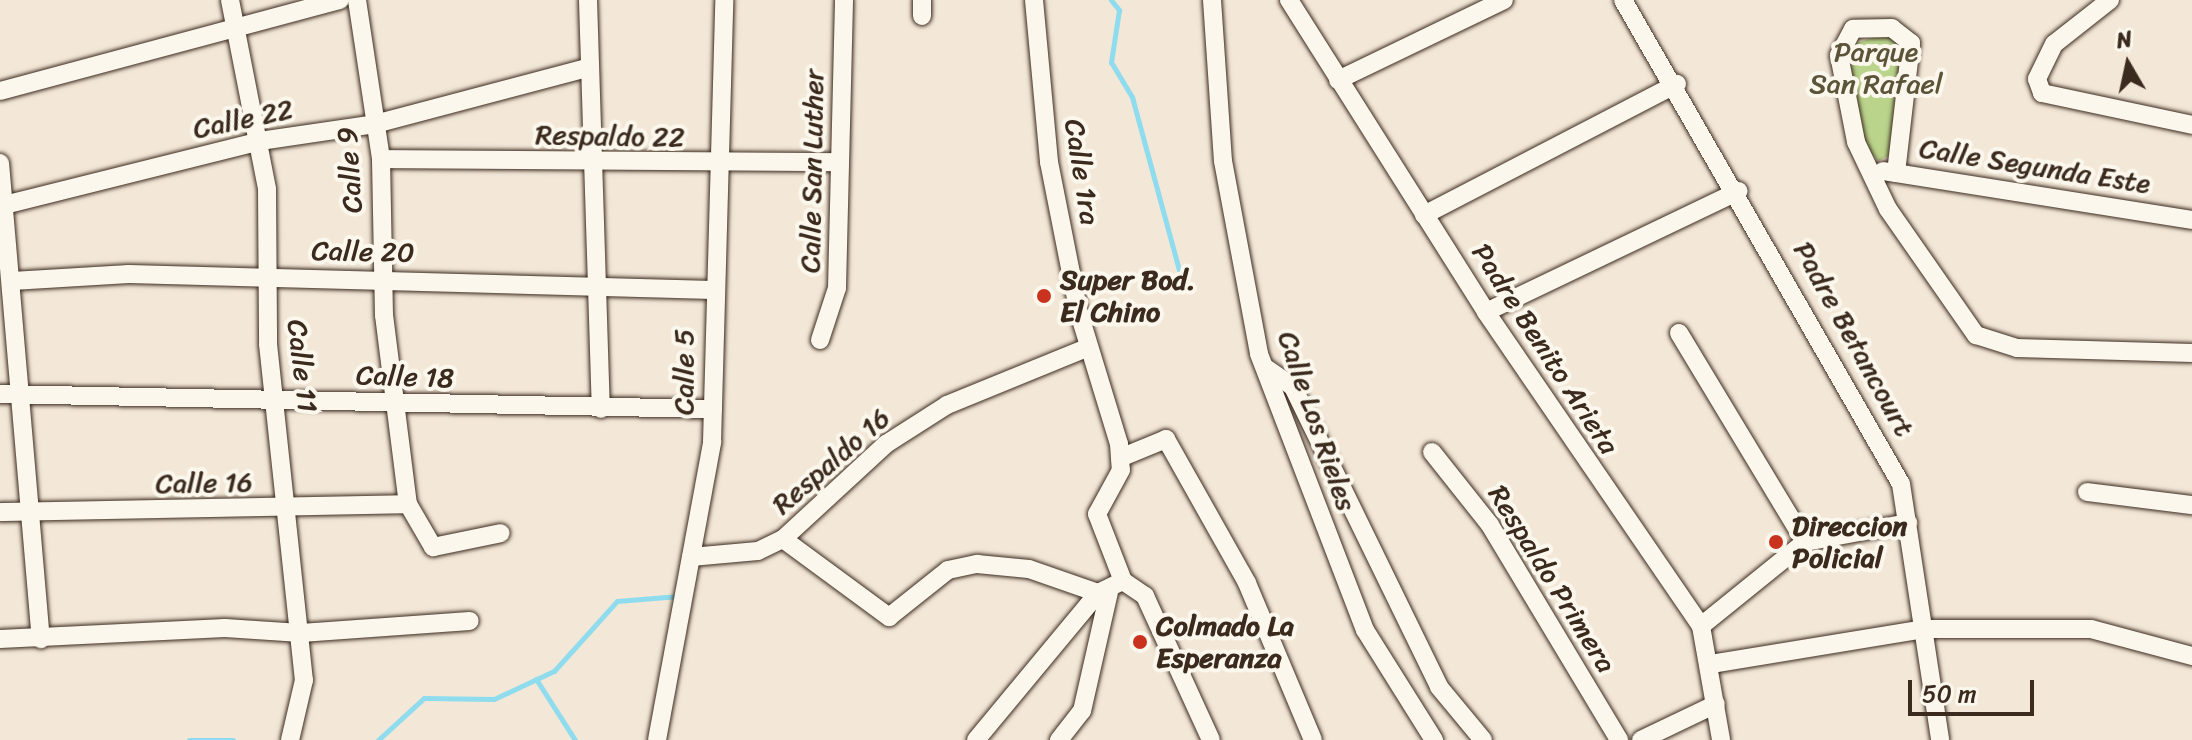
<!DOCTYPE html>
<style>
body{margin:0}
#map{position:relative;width:2192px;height:740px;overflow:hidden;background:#f3e8d8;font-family:Sriracha,sans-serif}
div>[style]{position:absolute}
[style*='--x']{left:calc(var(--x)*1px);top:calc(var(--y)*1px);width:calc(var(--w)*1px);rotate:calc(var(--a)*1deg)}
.green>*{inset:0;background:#bad48b}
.stream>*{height:5px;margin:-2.5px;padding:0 2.5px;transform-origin:2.5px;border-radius:2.5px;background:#8edced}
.roads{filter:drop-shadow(0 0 2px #3b2a1e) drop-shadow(0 0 2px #3b2a1e)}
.minor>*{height:18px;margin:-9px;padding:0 9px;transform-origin:9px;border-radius:9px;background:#fbf7ec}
.dots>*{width:22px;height:22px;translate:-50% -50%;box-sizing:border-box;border:4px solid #fbf7ec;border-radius:50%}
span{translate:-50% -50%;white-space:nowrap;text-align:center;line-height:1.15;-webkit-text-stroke:8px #fbf7ec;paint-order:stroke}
.park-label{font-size:28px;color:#5b5439}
.street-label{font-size:28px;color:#3b2a1e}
.poi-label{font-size:28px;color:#3b2a1e;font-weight:700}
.left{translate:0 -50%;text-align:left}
.north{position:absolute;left:2088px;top:24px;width:80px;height:80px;-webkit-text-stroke:6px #fbf7ec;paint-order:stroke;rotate:351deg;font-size:22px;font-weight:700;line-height:32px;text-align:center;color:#3b2a1e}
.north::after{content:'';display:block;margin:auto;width:28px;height:36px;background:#3b2a1e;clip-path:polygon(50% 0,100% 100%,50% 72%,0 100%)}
.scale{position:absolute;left:1908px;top:680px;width:126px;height:36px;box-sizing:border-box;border:4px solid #3b2a1e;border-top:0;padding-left:10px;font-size:24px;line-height:28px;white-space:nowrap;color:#3b2a1e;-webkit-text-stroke:6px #fbf7ec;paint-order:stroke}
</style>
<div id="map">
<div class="green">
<div style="clip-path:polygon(1889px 33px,1906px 41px,1893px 154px,1878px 161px,1859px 139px,1846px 46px)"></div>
</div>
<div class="stream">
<div style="--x:1111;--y:0;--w:13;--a:51"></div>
<div style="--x:1119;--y:10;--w:53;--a:98.7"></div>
<div style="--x:1111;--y:62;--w:41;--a:59"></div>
<div style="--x:1132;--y:97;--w:183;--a:74.8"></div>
<div style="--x:536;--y:679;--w:72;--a:57.4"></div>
<div style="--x:189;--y:740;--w:44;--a:0"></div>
<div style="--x:378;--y:740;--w:62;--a:-42.4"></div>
<div style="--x:424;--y:698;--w:70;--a:0.8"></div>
<div style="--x:494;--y:699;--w:66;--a:-25"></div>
<div style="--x:554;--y:671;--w:94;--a:-48"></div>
<div style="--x:617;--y:601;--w:62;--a:-4.6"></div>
</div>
<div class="roads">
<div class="minor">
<div style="--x:230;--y:0;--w:193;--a:78.9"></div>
<div style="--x:267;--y:189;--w:155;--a:89.6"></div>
<div style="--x:268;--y:344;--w:338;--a:83.9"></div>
<div style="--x:304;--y:680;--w:62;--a:103.1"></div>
<div style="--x:357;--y:0;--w:161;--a:81.4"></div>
<div style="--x:381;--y:159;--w:156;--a:88.9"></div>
<div style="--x:384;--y:315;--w:191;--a:82.8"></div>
<div style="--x:408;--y:504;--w:50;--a:59.8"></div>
<div style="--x:433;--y:547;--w:69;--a:-11.6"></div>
<div style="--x:588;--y:0;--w:409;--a:88.2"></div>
<div style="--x:922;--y:0;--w:16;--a:90"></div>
<div style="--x:1034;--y:0;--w:163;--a:84.7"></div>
<div style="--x:1049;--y:162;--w:154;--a:78.8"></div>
<div style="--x:1079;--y:313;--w:137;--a:73"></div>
<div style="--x:1119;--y:444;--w:26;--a:86"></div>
<div style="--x:1121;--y:470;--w:50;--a:118.6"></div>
<div style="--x:1097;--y:514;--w:72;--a:68.8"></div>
<div style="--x:1123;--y:581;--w:27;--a:34"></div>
<div style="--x:1145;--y:596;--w:158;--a:65.4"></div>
<div style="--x:1212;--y:0;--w:161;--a:86.1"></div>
<div style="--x:1223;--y:161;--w:196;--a:79.4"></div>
<div style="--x:1259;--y:354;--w:296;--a:69"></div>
<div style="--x:1365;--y:630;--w:130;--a:57.9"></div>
<div style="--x:1289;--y:0;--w:369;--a:57.7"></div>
<div style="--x:1486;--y:312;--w:381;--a:55.6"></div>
<div style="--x:1701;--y:626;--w:116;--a:80"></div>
<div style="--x:1623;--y:0;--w:558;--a:60.13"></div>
<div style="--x:1901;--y:484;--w:259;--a:81.3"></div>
<div style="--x:2110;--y:0;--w:71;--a:141.8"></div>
<div style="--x:2054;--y:44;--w:39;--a:116"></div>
<div style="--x:2037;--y:79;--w:15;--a:70"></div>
<div style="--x:2042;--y:93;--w:153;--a:12"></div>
<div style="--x:1338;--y:80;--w:184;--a:-25.7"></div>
<div style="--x:0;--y:91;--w:352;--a:-15"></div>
<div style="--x:381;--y:159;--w:458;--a:0.4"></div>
<div style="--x:0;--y:163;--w:478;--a:85.1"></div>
<div style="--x:1883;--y:171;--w:313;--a:9"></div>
<div style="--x:1896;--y:173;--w:131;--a:-83.4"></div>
<div style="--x:1911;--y:43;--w:24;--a:-142"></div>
<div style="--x:1892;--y:28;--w:39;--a:179"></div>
<div style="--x:1853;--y:29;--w:30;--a:118"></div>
<div style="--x:1839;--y:55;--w:89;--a:78.9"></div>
<div style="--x:1856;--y:142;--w:74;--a:64.5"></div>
<div style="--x:1888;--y:209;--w:154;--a:55.1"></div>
<div style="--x:1976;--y:335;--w:43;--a:17.6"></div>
<div style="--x:2017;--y:348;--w:175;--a:1.6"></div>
<div style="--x:0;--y:206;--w:268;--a:-14"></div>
<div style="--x:260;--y:141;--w:116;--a:-8.4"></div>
<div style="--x:375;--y:124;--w:222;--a:-14.8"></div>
<div style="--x:1424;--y:215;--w:285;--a:-27.4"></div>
<div style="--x:12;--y:281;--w:117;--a:-3.4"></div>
<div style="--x:129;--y:274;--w:584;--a:1.57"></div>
<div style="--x:1486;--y:312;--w:280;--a:-25.6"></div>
<div style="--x:1679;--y:333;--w:244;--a:58.9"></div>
<div style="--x:1805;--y:542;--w:134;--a:141.1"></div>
<div style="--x:820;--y:340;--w:55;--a:-71.9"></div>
<div style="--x:837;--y:288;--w:288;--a:-88.6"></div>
<div style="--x:1266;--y:368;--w:33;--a:35"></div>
<div style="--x:1293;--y:387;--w:334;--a:64"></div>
<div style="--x:1439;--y:687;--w:69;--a:50.3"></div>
<div style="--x:0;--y:394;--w:713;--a:1.21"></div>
<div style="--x:1432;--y:452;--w:93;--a:51.5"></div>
<div style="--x:1490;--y:525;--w:251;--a:59"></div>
<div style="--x:1120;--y:458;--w:50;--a:-22.4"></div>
<div style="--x:1166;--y:439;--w:165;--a:60.6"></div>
<div style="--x:1247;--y:583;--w:170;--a:67.2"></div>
<div style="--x:2087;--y:492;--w:106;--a:7.1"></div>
<div style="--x:0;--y:512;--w:408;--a:-1.1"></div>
<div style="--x:783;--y:539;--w:132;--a:36.3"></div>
<div style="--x:889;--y:617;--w:75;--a:-38.5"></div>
<div style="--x:948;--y:570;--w:30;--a:-12"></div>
<div style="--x:977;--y:564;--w:52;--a:5.5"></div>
<div style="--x:1029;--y:569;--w:73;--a:19.2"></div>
<div style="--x:1098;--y:593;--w:28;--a:-26"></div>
<div style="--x:1805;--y:542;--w:105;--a:-10.5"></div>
<div style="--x:691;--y:557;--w:67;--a:-5.1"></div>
<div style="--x:758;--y:551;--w:28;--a:-26"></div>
<div style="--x:783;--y:539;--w:140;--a:-42.7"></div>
<div style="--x:886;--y:444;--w:72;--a:-32.6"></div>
<div style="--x:947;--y:405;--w:153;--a:-22.2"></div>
<div style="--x:0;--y:639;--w:225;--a:-2.8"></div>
<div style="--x:225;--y:628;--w:76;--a:3.8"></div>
<div style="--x:301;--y:633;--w:169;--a:-4.1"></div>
<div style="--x:1711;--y:664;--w:217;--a:-9.3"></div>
<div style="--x:1925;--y:629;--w:166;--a:0"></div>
<div style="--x:2091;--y:629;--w:105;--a:15"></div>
<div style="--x:657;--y:740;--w:303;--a:-79.5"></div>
<div style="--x:712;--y:442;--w:442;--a:-88.4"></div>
<div style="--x:976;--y:740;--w:191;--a:-50.3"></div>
<div style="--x:1059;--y:740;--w:37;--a:-52"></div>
<div style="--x:1082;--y:711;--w:122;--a:-77.2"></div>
<div style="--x:1641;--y:740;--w:83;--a:-25.6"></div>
</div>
</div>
<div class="dots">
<div style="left:1044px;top:296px;background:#c8321e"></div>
<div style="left:1776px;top:542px;background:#c8321e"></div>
<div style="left:1140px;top:642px;background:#c8321e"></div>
</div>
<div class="park-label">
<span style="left:1876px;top:68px">Parque<br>San Rafael</span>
</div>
<div class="street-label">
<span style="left:243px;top:119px;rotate:-12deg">Calle 22</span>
<span style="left:610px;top:136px;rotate:1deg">Respaldo 22</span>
<span style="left:2035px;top:166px;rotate:9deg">Calle Segunda Este</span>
<span style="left:350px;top:170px;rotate:-94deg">Calle 9</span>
<span style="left:812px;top:171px;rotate:-89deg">Calle San Luther</span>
<span style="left:1082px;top:172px;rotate:81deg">Calle 1ra</span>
<span style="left:363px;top:252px;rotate:1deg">Calle 20</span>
<span style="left:1854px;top:339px;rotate:61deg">Padre Betancourt</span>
<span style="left:1545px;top:349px;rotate:57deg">Padre Benito Arieta</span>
<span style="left:302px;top:366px;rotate:83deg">Calle 11</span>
<span style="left:684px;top:372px;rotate:-90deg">Calle 5</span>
<span style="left:405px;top:377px;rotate:2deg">Calle 18</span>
<span style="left:1317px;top:421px;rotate:71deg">Calle Los Rieles</span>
<span style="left:831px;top:461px;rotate:-41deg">Respaldo 16</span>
<span style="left:204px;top:483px;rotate:-1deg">Calle 16</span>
<span style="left:1552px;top:579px;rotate:58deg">Respaldo Primera</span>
</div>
<div class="poi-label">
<span class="left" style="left:1060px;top:296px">Super Bod.<br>El Chino</span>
<span class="left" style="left:1792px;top:542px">Direccion<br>Policial</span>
<span class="left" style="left:1156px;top:642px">Colmado La<br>Esperanza</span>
</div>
<div class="north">N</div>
<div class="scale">50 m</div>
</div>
